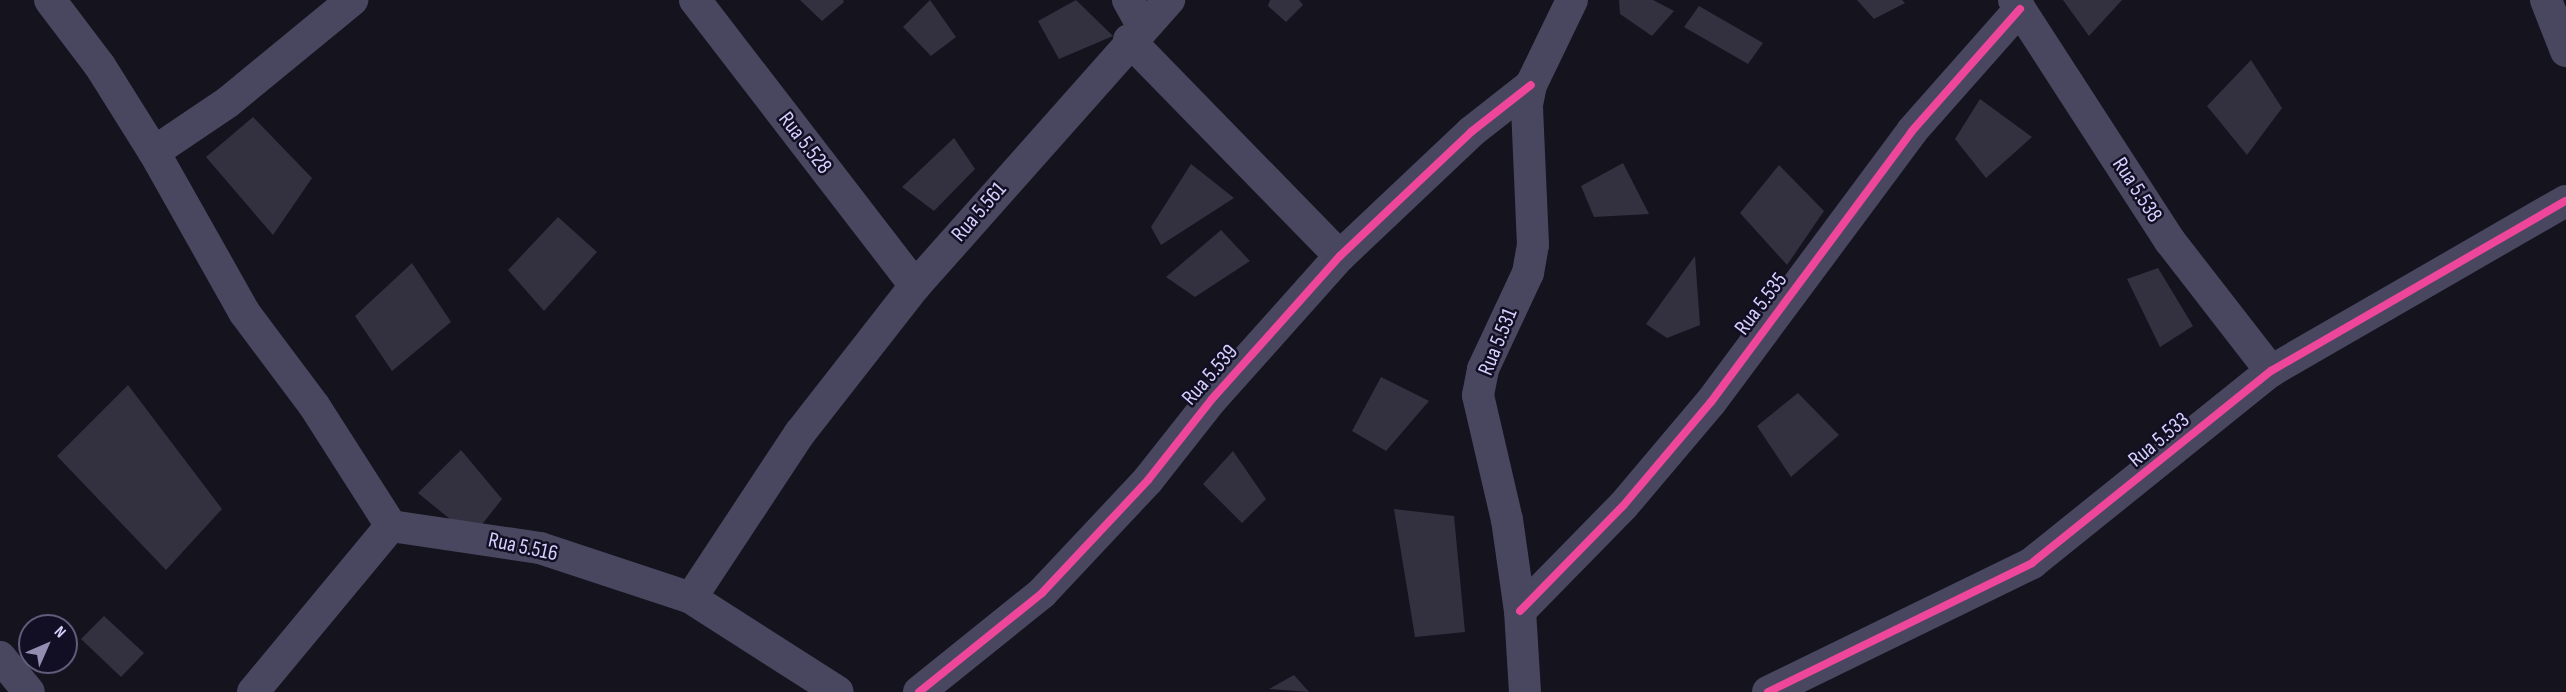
<!DOCTYPE html>
<style>
body{margin:0}
#map{position:relative;width:2566px;height:692px;overflow:hidden;background:#15131e;font-family:"Sofia Sans Condensed",sans-serif}
div>[style]{position:absolute}
[style*='--x']{left:calc(var(--x)*1px);top:calc(var(--y)*1px);width:calc(var(--w)*1px);rotate:calc(var(--a)*1deg)}
.building>*{inset:0;background:#333140}
.street>*{height:32px;margin:-16px;padding:0 16px;transform-origin:16px;border-radius:16px;background:#49475f}
.cycleway>*{height:8px;margin:-4px;padding:0 4px;transform-origin:4px;border-radius:4px;background:#ed469a}
span{translate:-50% -50%;white-space:nowrap;text-align:center;line-height:1.15;-webkit-text-stroke:5px #120e23;paint-order:stroke}
.street-label{font-size:22px;color:#d7d0ff}
.north{position:absolute;left:18px;top:614px;width:60px;height:60px;box-sizing:border-box;background:#120e23;border:2px solid #615c7b;border-radius:50%;rotate:45deg;font-size:16px;font-weight:700;line-height:24px;text-align:center;color:#d7d0ff}
.north::after{content:'';display:block;margin:auto;width:21px;height:27px;background:#938eb0;clip-path:polygon(50% 0,100% 100%,50% 72%,0 100%)}
</style>
<div id="map">
<div class="building">
<div style="clip-path:polygon(800px 0,843px 0,844px 2px,822px 21px)"></div>
<div style="clip-path:polygon(930px 0,956px 37px,931px 56px,903px 27px)"></div>
<div style="clip-path:polygon(1076px 0,1113px 36px,1059px 59px,1038px 21px)"></div>
<div style="clip-path:polygon(1270px 0,1299px 0,1303px 5px,1286px 22px,1268px 6px)"></div>
<div style="clip-path:polygon(1619px 0,1653px 0,1674px 11px,1652px 36px,1620px 14px)"></div>
<div style="clip-path:polygon(1857px 0,1902px 0,1905px 3px,1874px 19px)"></div>
<div style="clip-path:polygon(2063px 0,2122px 0,2089px 36px)"></div>
<div style="clip-path:polygon(1699px 6px,1763px 43px,1748px 64px,1684px 27px)"></div>
<div style="clip-path:polygon(2251px 60px,2282px 108px,2247px 155px,2207px 106px)"></div>
<div style="clip-path:polygon(1980px 99px,2032px 137px,1986px 178px,1955px 139px)"></div>
<div style="clip-path:polygon(253px 117px,312px 178px,273px 235px,206px 157px)"></div>
<div style="clip-path:polygon(954px 138px,975px 169px,934px 211px,902px 187px)"></div>
<div style="clip-path:polygon(1623px 163px,1649px 214px,1594px 217px,1581px 186px)"></div>
<div style="clip-path:polygon(1191px 164px,1234px 198px,1161px 245px,1151px 227px)"></div>
<div style="clip-path:polygon(1779px 165px,1824px 211px,1787px 265px,1740px 213px)"></div>
<div style="clip-path:polygon(558px 217px,597px 252px,544px 311px,508px 270px)"></div>
<div style="clip-path:polygon(1221px 230px,1250px 261px,1195px 297px,1166px 277px)"></div>
<div style="clip-path:polygon(1695px 256px,1700px 325px,1667px 338px,1646px 324px)"></div>
<div style="clip-path:polygon(412px 263px,451px 322px,392px 371px,355px 316px)"></div>
<div style="clip-path:polygon(2158px 268px,2193px 326px,2160px 347px,2127px 279px)"></div>
<div style="clip-path:polygon(1381px 377px,1429px 401px,1386px 451px,1352px 431px)"></div>
<div style="clip-path:polygon(128px 385px,222px 509px,166px 570px,57px 456px)"></div>
<div style="clip-path:polygon(1798px 393px,1839px 435px,1791px 477px,1757px 426px)"></div>
<div style="clip-path:polygon(461px 450px,502px 499px,472px 537px,418px 493px)"></div>
<div style="clip-path:polygon(1233px 451px,1266px 499px,1242px 523px,1203px 484px)"></div>
<div style="clip-path:polygon(1394px 509px,1454px 516px,1465px 632px,1415px 637px)"></div>
<div style="clip-path:polygon(104px 616px,144px 653px,121px 677px,81px 639px)"></div>
<div style="clip-path:polygon(1294px 675px,1309px 692px,1269px 689px)"></div>
</div>
<div class="street">
<div style="--x:50;--y:0;--w:83;--a:52.9"></div>
<div style="--x:100;--y:66;--w:102;--a:57.9"></div>
<div style="--x:154;--y:152;--w:184;--a:60.6"></div>
<div style="--x:244;--y:312;--w:119;--a:53.2"></div>
<div style="--x:315;--y:407;--w:141;--a:57.4"></div>
<div style="--x:695;--y:0;--w:361;--a:52.4"></div>
<div style="--x:1128;--y:0;--w:29;--a:61"></div>
<div style="--x:2014;--y:0;--w:287;--a:57.1"></div>
<div style="--x:2170;--y:241;--w:165;--a:52.2"></div>
<div style="--x:2546;--y:0;--w:55;--a:68.6"></div>
<div style="--x:1129;--y:40;--w:302;--a:45.7"></div>
<div style="--x:154;--y:152;--w:89;--a:-34"></div>
<div style="--x:228;--y:102;--w:161;--a:-39.4"></div>
<div style="--x:391;--y:526;--w:151;--a:8.4"></div>
<div style="--x:540;--y:548;--w:159;--a:18.3"></div>
<div style="--x:691;--y:598;--w:174;--a:32.6"></div>
<div style="--x:691;--y:598;--w:198;--a:-56.6"></div>
<div style="--x:800;--y:433;--w:187;--a:-52"></div>
<div style="--x:915;--y:286;--w:383;--a:-48.4"></div>
<div style="--x:1520;--y:611;--w:147;--a:-45.6"></div>
<div style="--x:1623;--y:506;--w:136;--a:-49.8"></div>
<div style="--x:1711;--y:402;--w:337;--a:-53.4"></div>
<div style="--x:1912;--y:131;--w:163;--a:-48.5"></div>
<div style="--x:0;--y:657;--w:45;--a:50.4"></div>
<div style="--x:253;--y:692;--w:216;--a:-50.3"></div>
<div style="--x:919;--y:692;--w:158;--a:-38.8"></div>
<div style="--x:1042;--y:593;--w:155;--a:-46.8"></div>
<div style="--x:1148;--y:480;--w:103;--a:-51.7"></div>
<div style="--x:1212;--y:399;--w:192;--a:-48.2"></div>
<div style="--x:1340;--y:256;--w:180;--a:-43.4"></div>
<div style="--x:1471;--y:132;--w:76;--a:-38.1"></div>
<div style="--x:1525;--y:692;--w:81;--a:-93.5"></div>
<div style="--x:1520;--y:611;--w:92;--a:-98.1"></div>
<div style="--x:1507;--y:520;--w:128;--a:-103.1"></div>
<div style="--x:1478;--y:395;--w:26;--a:-79"></div>
<div style="--x:1483;--y:369;--w:106;--a:-64.9"></div>
<div style="--x:1528;--y:273;--w:28;--a:-80"></div>
<div style="--x:1533;--y:245;--w:140;--a:-92.5"></div>
<div style="--x:1527;--y:105;--w:20;--a:-79"></div>
<div style="--x:1531;--y:85;--w:94;--a:-64.2"></div>
<div style="--x:1768;--y:692;--w:294;--a:-26"></div>
<div style="--x:2032;--y:563;--w:307;--a:-38.8"></div>
<div style="--x:2271;--y:371;--w:340;--a:-30"></div>
</div>
<div class="cycleway">
<div style="--x:1520;--y:611;--w:147;--a:-45.6"></div>
<div style="--x:1623;--y:506;--w:136;--a:-49.8"></div>
<div style="--x:1711;--y:402;--w:337;--a:-53.4"></div>
<div style="--x:1912;--y:131;--w:163;--a:-48.5"></div>
<div style="--x:919;--y:692;--w:158;--a:-38.8"></div>
<div style="--x:1042;--y:593;--w:155;--a:-46.8"></div>
<div style="--x:1148;--y:480;--w:103;--a:-51.7"></div>
<div style="--x:1212;--y:399;--w:192;--a:-48.2"></div>
<div style="--x:1340;--y:256;--w:180;--a:-43.4"></div>
<div style="--x:1471;--y:132;--w:76;--a:-38.1"></div>
<div style="--x:1768;--y:692;--w:294;--a:-26"></div>
<div style="--x:2032;--y:563;--w:307;--a:-38.8"></div>
<div style="--x:2271;--y:371;--w:340;--a:-30"></div>
</div>
<div class="street-label">
<span style="left:805px;top:143px;rotate:52deg">Rua 5.528</span>
<span style="left:2137px;top:190px;rotate:57deg">Rua 5.538</span>
<span style="left:979px;top:212px;rotate:-49deg">Rua 5.561</span>
<span style="left:1761px;top:304px;rotate:-53deg">Rua 5.535</span>
<span style="left:1498px;top:342px;rotate:-68deg">Rua 5.531</span>
<span style="left:1210px;top:375px;rotate:-49deg">Rua 5.539</span>
<span style="left:2159px;top:440px;rotate:-40deg">Rua 5.533</span>
<span style="left:523px;top:547px;rotate:12deg">Rua 5.516</span>
</div>
<div class="north">N</div>
</div>
